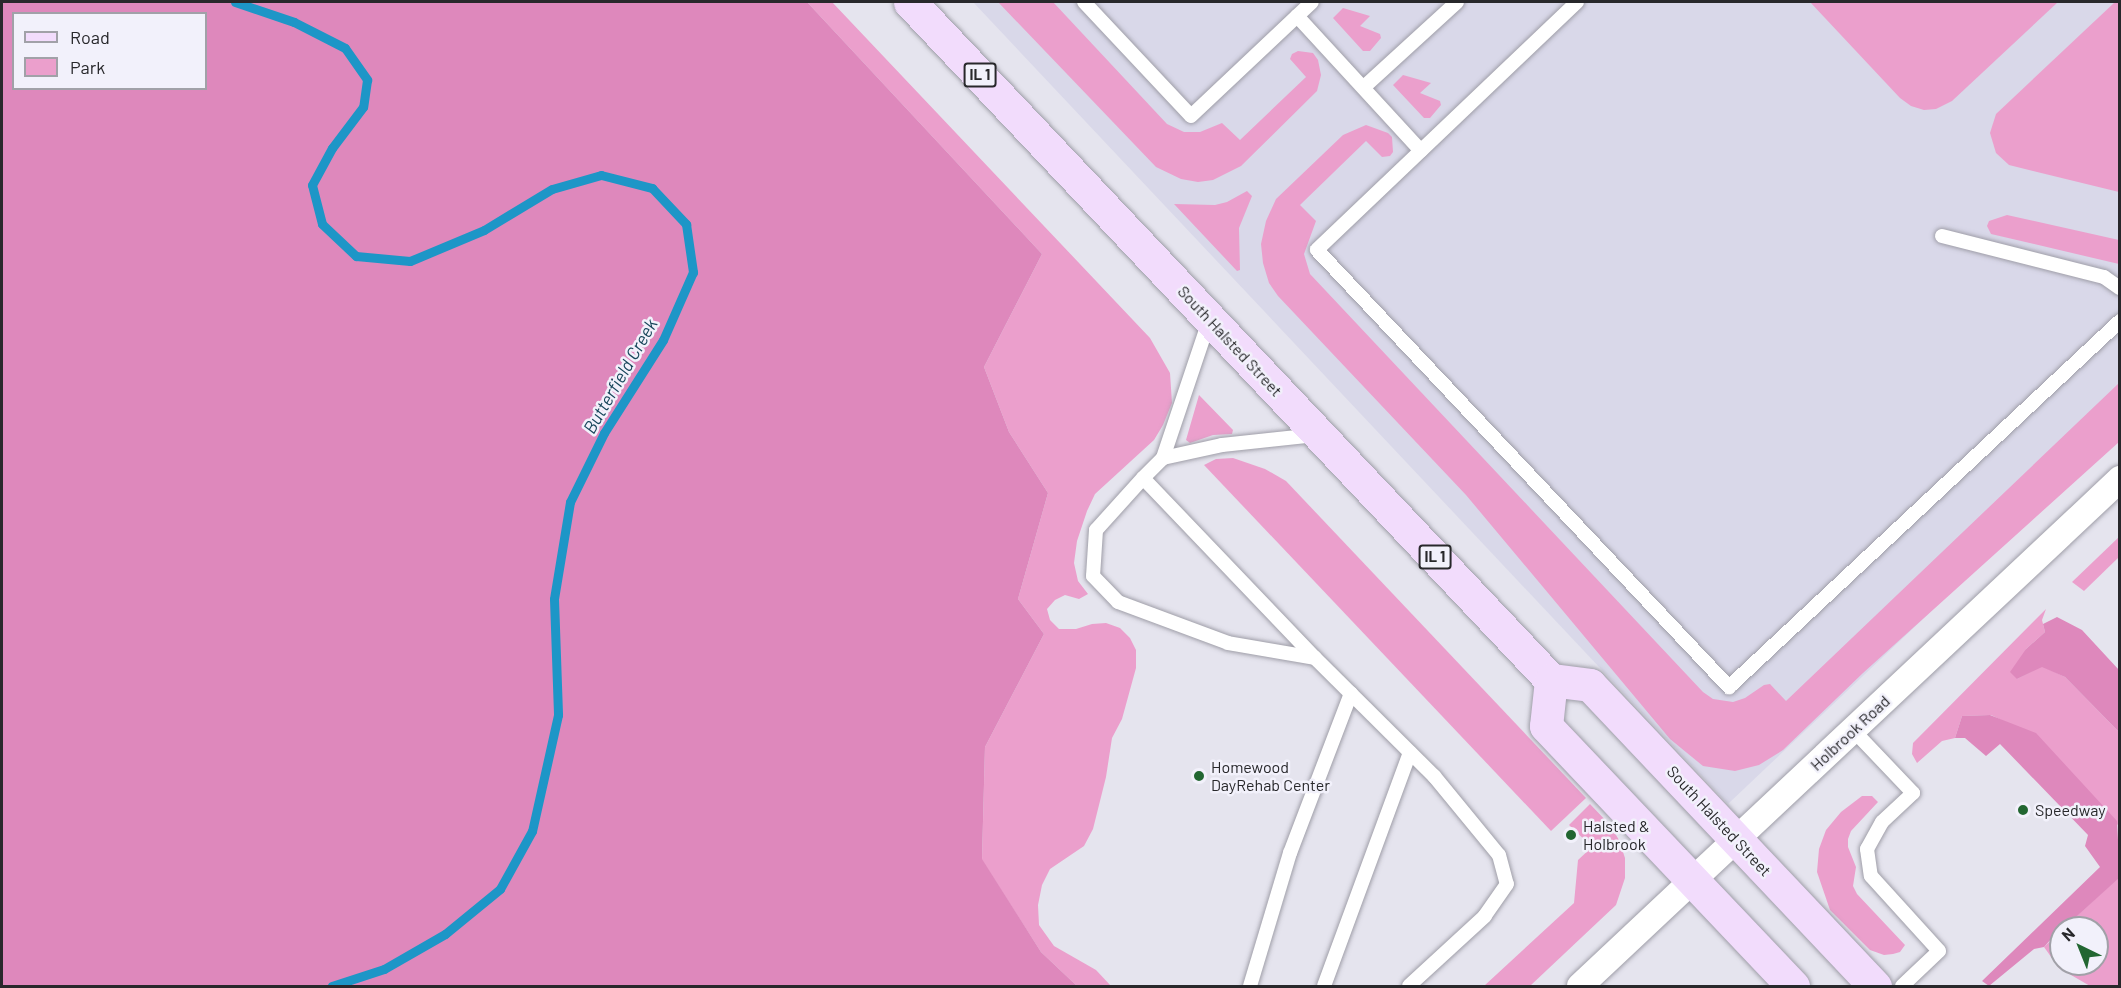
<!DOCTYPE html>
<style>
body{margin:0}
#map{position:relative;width:2121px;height:988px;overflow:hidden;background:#e5e4ee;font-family:Barlow,sans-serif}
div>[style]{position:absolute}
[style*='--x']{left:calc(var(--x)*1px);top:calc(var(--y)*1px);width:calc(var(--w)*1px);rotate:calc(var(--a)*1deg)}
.built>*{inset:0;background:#d9d8e9}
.green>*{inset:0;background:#eb9fcc}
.forest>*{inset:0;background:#de88bc}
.stream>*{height:9px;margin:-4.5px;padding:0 4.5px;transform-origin:4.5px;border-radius:4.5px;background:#1d96c7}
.roads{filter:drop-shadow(0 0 2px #9f9ea8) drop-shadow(0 0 2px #9f9ea8)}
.lane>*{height:14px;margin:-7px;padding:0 7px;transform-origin:7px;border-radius:7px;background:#fff}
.street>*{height:26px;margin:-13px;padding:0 13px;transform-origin:13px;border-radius:13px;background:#fff}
.primary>*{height:33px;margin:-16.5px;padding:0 16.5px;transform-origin:16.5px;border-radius:16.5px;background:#f2dcfc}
.dots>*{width:16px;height:16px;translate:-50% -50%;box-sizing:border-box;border:3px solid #f2f1fb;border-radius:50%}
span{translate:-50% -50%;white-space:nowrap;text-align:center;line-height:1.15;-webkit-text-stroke:5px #f2f1fb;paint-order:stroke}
.shield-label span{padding:2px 4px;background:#f2f1fb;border:2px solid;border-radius:4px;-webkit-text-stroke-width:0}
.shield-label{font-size:15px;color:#28282b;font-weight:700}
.street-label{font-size:16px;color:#28282b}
.poi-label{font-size:16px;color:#28282b}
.left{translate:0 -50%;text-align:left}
.water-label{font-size:18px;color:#18465b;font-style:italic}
.frame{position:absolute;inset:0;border:3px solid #28282b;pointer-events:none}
.legend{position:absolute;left:12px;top:12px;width:195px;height:78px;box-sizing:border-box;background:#f2f1fb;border:2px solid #a1a1a8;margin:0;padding:8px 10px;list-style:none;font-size:18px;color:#28282b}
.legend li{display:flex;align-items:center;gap:12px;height:30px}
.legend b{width:30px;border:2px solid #a1a1a8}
.north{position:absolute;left:2049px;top:916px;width:60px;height:60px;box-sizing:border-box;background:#f2f1fb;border:2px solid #a1a1a8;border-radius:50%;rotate:317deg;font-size:16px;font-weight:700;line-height:24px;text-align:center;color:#28282b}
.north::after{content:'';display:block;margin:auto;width:21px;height:27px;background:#226631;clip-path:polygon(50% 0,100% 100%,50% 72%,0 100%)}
</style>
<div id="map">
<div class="built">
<div style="clip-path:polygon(973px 2px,2119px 2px,2119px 433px,1728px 804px)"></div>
</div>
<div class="green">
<div style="clip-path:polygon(807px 2px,832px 2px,1150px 338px,1170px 373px,1172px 403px,1163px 425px,1154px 440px,1095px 494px,1087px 511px,1077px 541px,1074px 563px,1078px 581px,1088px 594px,1079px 599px,1065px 595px,1055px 600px,1047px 609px,1050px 620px,1059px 629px,1076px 629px,1092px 624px,1106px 623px,1120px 628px,1130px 638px,1136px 650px,1136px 668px,1122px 719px,1112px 738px,1106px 777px,1093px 829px,1084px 846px,1050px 869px,1042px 885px,1038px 905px,1039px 925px,1054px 946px,1096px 970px,1111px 986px,1077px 986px,1041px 952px,982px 860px,985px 747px,1044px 634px,1018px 599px,1048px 493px,1009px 432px,984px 367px,1042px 254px)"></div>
<div style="clip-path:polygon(998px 2px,1053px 2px,1167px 124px,1184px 132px,1200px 132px,1222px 123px,1240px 140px,1306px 77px,1290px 59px,1292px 54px,1298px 51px,1313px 53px,1318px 60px,1321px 75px,1317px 91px,1241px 166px,1213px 180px,1198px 182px,1181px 179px,1156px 167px)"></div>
<div style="clip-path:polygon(1810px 2px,2058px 2px,1952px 101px,1936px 109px,1924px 110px,1911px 106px,1900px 98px)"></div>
<div style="clip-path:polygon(2115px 2px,2120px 2px,2119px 192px,2009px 165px,1996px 153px,1990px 133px,1996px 114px)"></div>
<div style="clip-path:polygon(1343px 8px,1370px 16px,1360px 26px,1380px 34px,1381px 38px,1370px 51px,1363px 51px,1333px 18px)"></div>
<div style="clip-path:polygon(1403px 75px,1431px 83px,1420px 93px,1440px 101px,1441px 105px,1430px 118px,1424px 118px,1393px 85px)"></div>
<div style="clip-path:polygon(1366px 125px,1388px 133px,1392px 137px,1393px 152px,1390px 156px,1382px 157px,1366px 141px,1300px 205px,1316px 221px,1304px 254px,1310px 274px,1703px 692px,1713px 699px,1733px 702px,1745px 698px,1764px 685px,1770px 684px,1786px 701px,2119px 383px,2119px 442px,1863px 673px,1783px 750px,1759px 765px,1735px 771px,1703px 766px,1670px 739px,1466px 495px,1278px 296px,1269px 283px,1263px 263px,1261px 244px,1266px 221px,1276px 199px,1343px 135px)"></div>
<div style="clip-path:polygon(1247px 191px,1252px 196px,1239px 228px,1240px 270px,1237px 271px,1174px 204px,1215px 205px,1227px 202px)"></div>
<div style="clip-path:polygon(2007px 215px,2119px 240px,2119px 264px,1991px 234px,1987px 226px,1989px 221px)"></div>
<div style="clip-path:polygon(1199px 395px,1233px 430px,1232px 434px,1213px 435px,1190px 443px,1186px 440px)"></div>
<div style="clip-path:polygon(1233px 458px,1265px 469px,1286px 481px,1586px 798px,1551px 831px,1204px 465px,1216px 459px)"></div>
<div style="clip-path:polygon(2119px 537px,2119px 557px,2084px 591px,2072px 582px)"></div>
<div style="clip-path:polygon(2046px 609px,2042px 620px,2045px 632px,2026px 649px,2017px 679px,2042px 666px,2065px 677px,2119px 732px,2119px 826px,2012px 725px,1991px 715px,1962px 716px,1955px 738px,1942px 741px,1917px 763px,1912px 754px,1913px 743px)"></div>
<div style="clip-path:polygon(1862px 796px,1872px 796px,1878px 802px,1851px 831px,1848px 839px,1848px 847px,1856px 867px,1853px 886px,1857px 894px,1905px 945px,1900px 952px,1893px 954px,1884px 955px,1870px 950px,1830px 910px,1817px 872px,1819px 849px,1826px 830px,1841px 812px)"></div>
<div style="clip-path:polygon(1590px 804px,1610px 825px,1619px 840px,1625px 858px,1625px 878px,1616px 905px,1530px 986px,1484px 986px,1574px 903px,1578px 860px,1592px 847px,1569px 825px)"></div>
<div style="clip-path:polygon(2119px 877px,2119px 986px,2090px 986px,2059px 968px,2044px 947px,2061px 931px,2061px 964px,2097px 964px,2097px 928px,2064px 928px)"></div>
</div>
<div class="forest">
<div style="clip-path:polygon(evenodd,2px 2px,807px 2px,1042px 254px,984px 367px,1009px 432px,1048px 493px,1018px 599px,1044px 634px,985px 747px,982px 859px,1041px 952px,1077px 986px,2px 986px,2px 2px,14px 14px,206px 14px,206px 88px,14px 88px,14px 14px)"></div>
<div style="clip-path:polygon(2057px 617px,2082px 630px,2119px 670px,2119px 732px,2065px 677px,2042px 667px,2017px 679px,2010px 672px,2026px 649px,2045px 632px,2043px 624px)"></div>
<div style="clip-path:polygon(1990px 715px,2036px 733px,2117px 821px,2120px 877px,2064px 928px,2061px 928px,2044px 947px,2034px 949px,1989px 986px,1982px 981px,2100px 867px,2085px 846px,2088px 835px,2000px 744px,1986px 756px,1965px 738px,1955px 738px,1962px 716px)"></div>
</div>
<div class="stream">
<div style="--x:235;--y:2;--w:62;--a:18.7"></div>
<div style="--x:294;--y:22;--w:57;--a:27"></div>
<div style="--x:345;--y:48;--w:39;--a:55"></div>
<div style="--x:367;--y:80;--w:27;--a:98"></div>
<div style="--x:363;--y:107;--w:51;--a:127.1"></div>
<div style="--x:332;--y:148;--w:42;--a:118.4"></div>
<div style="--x:312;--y:185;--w:40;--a:75.6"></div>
<div style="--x:322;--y:224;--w:47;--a:43.3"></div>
<div style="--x:356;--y:256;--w:54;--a:5.3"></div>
<div style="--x:410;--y:261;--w:80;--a:-22.7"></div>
<div style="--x:484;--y:230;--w:79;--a:-31.1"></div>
<div style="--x:552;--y:189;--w:51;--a:-15.9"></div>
<div style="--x:601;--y:175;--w:53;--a:14.3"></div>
<div style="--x:652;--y:188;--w:50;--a:46.6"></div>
<div style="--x:686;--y:224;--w:49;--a:81.7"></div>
<div style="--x:693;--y:272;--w:74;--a:113.8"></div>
<div style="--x:663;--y:340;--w:110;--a:122.4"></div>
<div style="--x:604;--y:433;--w:77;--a:116.2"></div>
<div style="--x:570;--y:502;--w:98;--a:99.4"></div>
<div style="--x:554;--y:599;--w:116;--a:88"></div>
<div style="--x:558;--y:715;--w:119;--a:102.6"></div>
<div style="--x:532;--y:831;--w:66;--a:118.9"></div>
<div style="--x:500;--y:889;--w:71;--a:140.7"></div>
<div style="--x:445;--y:934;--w:70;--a:150.2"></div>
<div style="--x:384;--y:969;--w:55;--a:161.9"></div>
</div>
<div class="roads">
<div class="lane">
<div style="--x:1084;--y:2;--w:156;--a:46.8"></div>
<div style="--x:1191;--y:116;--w:166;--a:-43.3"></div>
<div style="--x:1577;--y:2;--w:359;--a:136.4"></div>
<div style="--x:1317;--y:250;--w:601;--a:46.69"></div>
<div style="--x:1729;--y:687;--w:536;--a:-43.11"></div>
<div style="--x:1297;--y:16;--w:183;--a:47.4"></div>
<div style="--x:1364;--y:87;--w:126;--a:-42.4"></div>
<div style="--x:1942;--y:236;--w:167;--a:14.2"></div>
<div style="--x:2104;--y:277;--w:19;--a:35"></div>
<div style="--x:1209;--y:321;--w:145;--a:108.6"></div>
<div style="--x:1163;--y:458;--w:28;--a:135"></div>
<div style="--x:1143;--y:478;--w:249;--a:46.3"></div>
<div style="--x:1315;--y:658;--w:168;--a:44.8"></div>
<div style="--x:1434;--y:776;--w:102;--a:50.6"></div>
<div style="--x:1499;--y:855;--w:30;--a:75"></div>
<div style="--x:1507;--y:884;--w:39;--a:125"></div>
<div style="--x:1485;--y:916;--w:103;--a:137.4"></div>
<div style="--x:1163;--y:458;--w:60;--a:-12.4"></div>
<div style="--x:1222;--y:445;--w:94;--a:-6.1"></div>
<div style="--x:1143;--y:478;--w:70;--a:132.1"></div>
<div style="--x:1096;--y:530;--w:46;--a:93.7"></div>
<div style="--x:1093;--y:576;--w:36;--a:46"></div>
<div style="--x:1118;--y:602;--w:117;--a:20.4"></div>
<div style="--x:1228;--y:643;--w:88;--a:9.8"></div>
<div style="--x:1853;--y:730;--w:87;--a:46.4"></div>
<div style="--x:1913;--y:793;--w:42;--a:136.9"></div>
<div style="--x:1882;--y:822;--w:31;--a:119"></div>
<div style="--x:1867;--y:849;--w:27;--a:82"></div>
<div style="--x:1871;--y:876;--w:101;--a:47.8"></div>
<div style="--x:1939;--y:951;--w:51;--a:136.6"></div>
<div style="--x:1250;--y:986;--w:139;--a:-73.3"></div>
<div style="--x:1290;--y:853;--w:171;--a:-69.1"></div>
<div style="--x:1324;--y:986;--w:249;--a:-69.8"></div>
</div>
<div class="street">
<div style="--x:1580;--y:986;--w:741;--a:-43.19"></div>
</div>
<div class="primary">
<div style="--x:910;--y:2;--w:933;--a:46.61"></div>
<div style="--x:1551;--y:680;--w:39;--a:7"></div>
<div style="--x:1590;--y:685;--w:415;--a:46.6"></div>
<div style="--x:1551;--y:680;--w:46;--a:96.2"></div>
<div style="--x:1546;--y:726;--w:359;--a:46.5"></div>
</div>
</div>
<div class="dots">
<div style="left:1199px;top:776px;background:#226631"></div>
<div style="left:2023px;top:810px;background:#226631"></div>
<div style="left:1571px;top:835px;background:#226631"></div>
</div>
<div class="shield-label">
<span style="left:980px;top:75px">IL 1</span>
<span style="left:1435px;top:557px">IL 1</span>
</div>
<div class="street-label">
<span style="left:1230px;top:341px;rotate:47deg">South Halsted Street</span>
<span style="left:1850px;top:733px;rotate:-43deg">Holbrook Road</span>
<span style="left:1719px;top:821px;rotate:47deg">South Halsted Street</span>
</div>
<div class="poi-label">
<span class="left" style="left:1211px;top:776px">Homewood<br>DayRehab Center</span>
<span class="left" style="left:2035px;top:810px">Speedway</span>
<span class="left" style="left:1583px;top:835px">Halsted &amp;<br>Holbrook</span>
</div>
<div class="water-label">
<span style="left:620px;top:376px;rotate:-60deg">Butterfield Creek</span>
</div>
<div class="frame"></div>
<ul class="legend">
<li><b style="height:8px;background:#f2dcfc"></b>Road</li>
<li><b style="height:16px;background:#eb9fcc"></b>Park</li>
</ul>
<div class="north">N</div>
</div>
